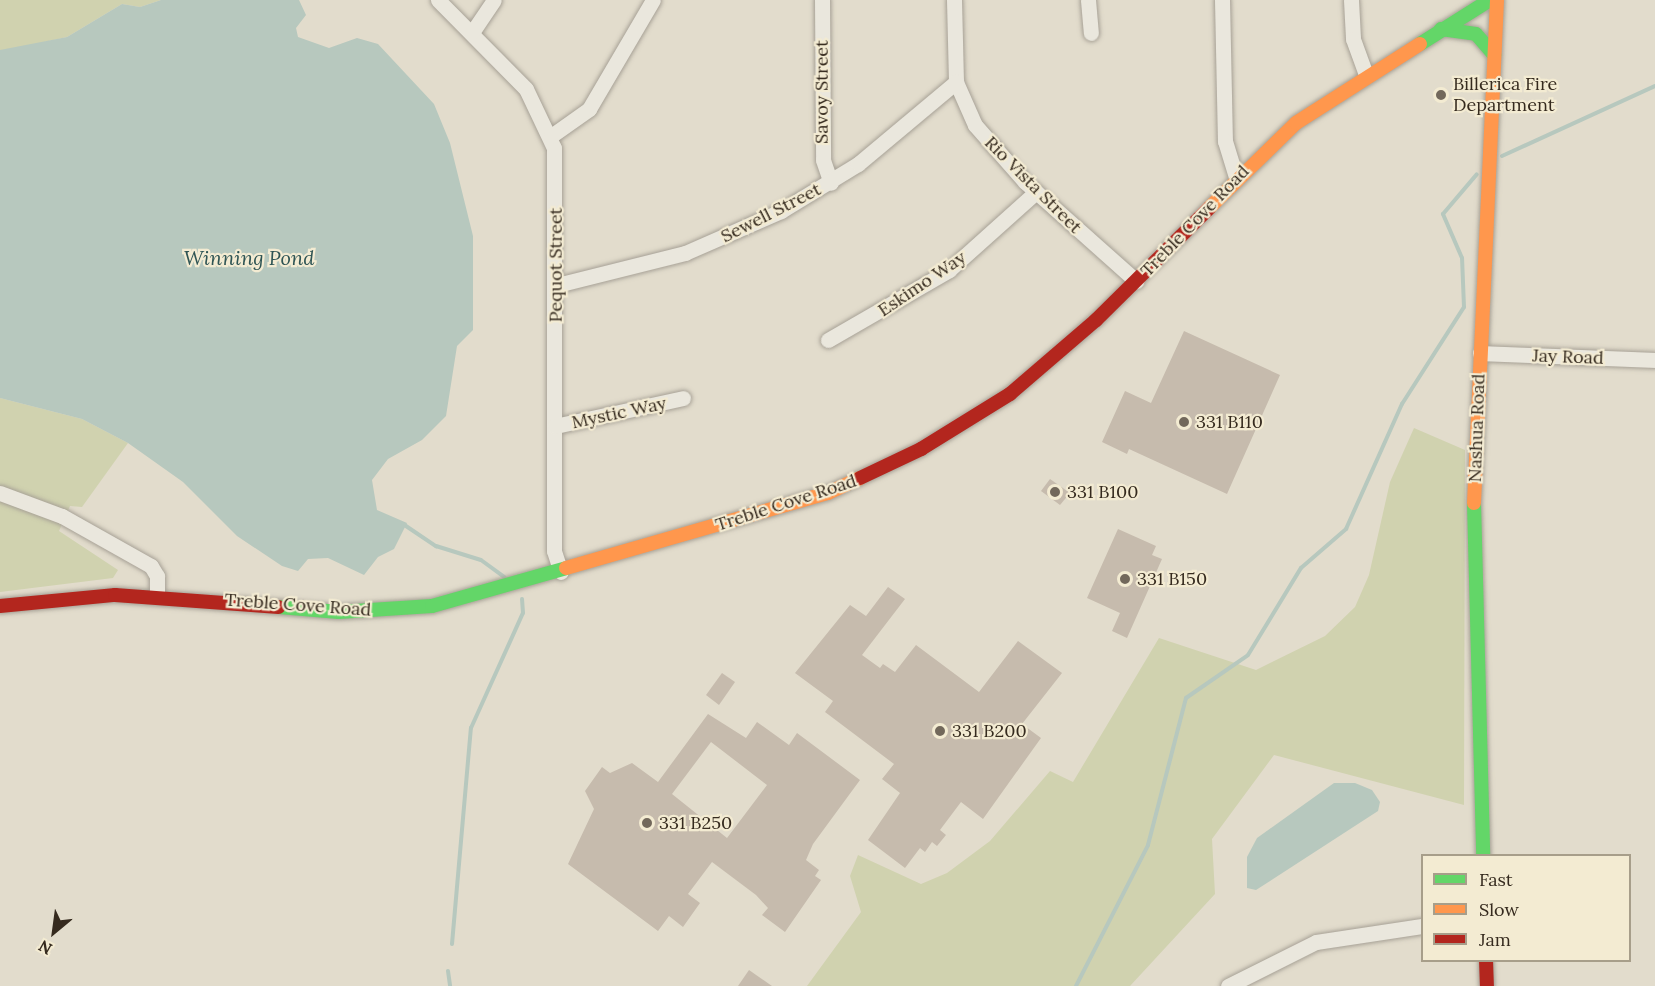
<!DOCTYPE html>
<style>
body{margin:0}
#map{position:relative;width:1655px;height:986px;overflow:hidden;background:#e2dccc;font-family:Lora,serif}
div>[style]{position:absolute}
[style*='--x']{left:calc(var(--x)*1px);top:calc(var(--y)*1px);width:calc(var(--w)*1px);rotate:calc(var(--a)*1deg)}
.green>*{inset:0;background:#d0d2af}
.water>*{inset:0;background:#b7c8be}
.stream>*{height:4px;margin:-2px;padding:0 2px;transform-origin:2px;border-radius:2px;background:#b7c8be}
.building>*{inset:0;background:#c6bbad}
.roads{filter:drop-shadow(0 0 2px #a7a196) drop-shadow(0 0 2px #a7a196)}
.street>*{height:15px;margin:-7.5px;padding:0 7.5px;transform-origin:7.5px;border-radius:7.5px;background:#eae7dd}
.fast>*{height:14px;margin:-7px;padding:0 7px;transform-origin:7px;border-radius:7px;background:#63d668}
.slow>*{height:14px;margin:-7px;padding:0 7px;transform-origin:7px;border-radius:7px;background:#ff974d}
.jam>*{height:14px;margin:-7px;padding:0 7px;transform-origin:7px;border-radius:7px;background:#b3261e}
.dots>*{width:16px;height:16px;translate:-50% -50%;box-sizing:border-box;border:3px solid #f3ebd2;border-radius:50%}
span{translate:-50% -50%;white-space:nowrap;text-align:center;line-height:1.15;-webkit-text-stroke:4.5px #f3ebd2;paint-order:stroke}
.poi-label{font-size:18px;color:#352a1e}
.left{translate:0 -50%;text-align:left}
.street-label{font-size:18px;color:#352a1e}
.water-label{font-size:20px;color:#2e5454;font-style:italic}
.legend{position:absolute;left:1421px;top:854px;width:210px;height:108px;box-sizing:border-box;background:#f3ebd2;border:2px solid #a79e8a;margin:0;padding:8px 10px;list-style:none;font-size:18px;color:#352a1e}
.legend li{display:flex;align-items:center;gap:12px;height:30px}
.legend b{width:30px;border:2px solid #a79e8a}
.north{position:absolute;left:24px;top:902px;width:60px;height:60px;-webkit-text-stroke:4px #f3ebd2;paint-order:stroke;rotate:209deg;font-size:16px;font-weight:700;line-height:24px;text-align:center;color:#352a1e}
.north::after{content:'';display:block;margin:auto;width:21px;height:27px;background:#352a1e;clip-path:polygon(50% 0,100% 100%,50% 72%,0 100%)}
</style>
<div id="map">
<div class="green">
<div style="clip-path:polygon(0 0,161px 0,140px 7px,122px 4px,67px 37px,8px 50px,0 50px)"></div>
<div style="clip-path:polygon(0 398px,82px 419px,128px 443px,82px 507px,70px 506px,59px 531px,118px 570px,113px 578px,0 592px)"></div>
<div style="clip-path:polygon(1414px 428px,1465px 450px,1464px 805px,1274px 755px,1212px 839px,1215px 894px,1130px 986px,807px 986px,861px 912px,850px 876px,858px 855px,921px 884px,947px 873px,990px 841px,1050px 771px,1073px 782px,1159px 638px,1256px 670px,1325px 636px,1355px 607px,1369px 575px,1390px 482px)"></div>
</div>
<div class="water">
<div style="clip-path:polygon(161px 0,299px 0,306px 15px,296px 28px,298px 37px,329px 48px,357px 38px,378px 44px,434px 104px,450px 143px,473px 236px,473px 330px,457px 346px,446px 416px,422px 440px,388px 459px,372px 480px,377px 510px,407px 523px,394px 549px,378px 557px,364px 575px,328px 558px,308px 559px,298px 571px,282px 566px,237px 536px,183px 482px,128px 443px,82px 419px,0 398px,0 50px,67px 37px,122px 4px,140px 7px)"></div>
<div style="clip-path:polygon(1334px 783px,1355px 783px,1372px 790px,1380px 802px,1378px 811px,1256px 890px,1247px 888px,1247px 857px,1257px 838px)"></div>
</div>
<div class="stream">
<div style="--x:1502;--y:156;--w:168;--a:-24.6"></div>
<div style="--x:403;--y:524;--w:40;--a:34"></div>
<div style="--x:436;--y:546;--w:47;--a:17.3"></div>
<div style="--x:481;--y:560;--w:29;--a:36"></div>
<div style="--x:452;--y:944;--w:217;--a:-85"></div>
<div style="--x:471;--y:728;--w:126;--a:-65.7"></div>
<div style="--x:523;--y:613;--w:14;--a:-94"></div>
<div style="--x:448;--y:971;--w:15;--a:82"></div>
<div style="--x:1076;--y:986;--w:158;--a:-62.9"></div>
<div style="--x:1148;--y:845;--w:152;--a:-75.5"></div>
<div style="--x:1186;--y:698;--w:75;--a:-34.7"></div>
<div style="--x:1248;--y:655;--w:102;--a:-58.7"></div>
<div style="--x:1301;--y:568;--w:60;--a:-40.9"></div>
<div style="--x:1346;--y:529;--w:137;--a:-65.9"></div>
<div style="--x:1402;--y:404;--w:115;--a:-57.4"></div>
<div style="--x:1464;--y:307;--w:49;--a:-92.3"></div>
<div style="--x:1462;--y:258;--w:48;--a:-113.4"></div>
<div style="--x:1443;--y:214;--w:52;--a:-49.6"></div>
</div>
<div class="building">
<div style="clip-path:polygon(1184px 331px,1280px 375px,1227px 494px,1129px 449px,1127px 454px,1102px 442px,1125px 391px,1151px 403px)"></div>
<div style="clip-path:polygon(1050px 479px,1070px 493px,1060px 505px,1041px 491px)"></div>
<div style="clip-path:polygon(1118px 529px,1156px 546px,1152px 555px,1162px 559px,1127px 638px,1112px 631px,1120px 613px,1087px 598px)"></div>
<div style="clip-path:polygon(888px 587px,905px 599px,862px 655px,880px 668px,883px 664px,895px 672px,916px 645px,979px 692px,1018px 641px,1062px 673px,1022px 724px,1041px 738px,983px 819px,961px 802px,940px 830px,946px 835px,937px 846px,932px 842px,925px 852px,920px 848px,905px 868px,868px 840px,900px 793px,882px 779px,894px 764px,825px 712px,833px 701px,795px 673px,850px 605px,866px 616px)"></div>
<div style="clip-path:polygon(722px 673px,735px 682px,719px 705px,706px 695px)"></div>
<div style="clip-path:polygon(evenodd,708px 714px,746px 738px,757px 722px,789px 745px,797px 733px,860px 780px,813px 844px,806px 860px,819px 870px,815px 876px,821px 880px,785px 932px,762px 915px,768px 908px,756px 895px,712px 862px,688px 894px,700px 903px,683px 927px,669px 916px,658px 931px,568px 864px,594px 809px,585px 791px,602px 767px,610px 773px,632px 763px,658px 782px,708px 714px,711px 742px,767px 785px,727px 838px,672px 794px,711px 742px)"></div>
<div style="clip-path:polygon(749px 970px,772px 986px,738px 986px)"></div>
</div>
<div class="roads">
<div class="street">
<div style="--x:438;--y:0;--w:125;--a:45.3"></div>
<div style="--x:526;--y:89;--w:65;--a:64.6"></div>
<div style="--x:554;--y:148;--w:403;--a:90"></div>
<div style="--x:554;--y:551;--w:22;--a:72"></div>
<div style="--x:822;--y:0;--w:160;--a:89.6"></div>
<div style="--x:823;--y:160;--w:24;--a:71"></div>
<div style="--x:954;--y:0;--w:82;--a:88.6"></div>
<div style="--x:956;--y:82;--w:47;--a:66.2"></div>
<div style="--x:975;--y:125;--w:76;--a:48.7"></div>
<div style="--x:1025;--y:182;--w:149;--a:41.7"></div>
<div style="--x:1088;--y:0;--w:33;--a:85"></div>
<div style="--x:1222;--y:0;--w:141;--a:88.8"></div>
<div style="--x:1225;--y:141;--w:39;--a:73"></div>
<div style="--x:1351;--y:0;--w:39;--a:87"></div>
<div style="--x:1353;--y:39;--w:37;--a:70"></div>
<div style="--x:473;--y:31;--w:37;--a:-56"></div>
<div style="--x:551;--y:136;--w:47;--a:-35.4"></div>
<div style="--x:589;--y:109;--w:126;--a:-59.6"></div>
<div style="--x:557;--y:285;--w:132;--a:-14"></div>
<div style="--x:685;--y:253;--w:105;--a:-23.6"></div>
<div style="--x:781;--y:211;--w:90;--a:-31.4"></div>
<div style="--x:858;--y:164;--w:128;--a:-39.9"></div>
<div style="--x:828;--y:340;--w:140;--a:-30"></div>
<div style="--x:949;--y:270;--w:117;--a:-41.9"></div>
<div style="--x:1480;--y:353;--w:175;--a:2.3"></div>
<div style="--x:555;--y:426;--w:131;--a:-12.3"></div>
<div style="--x:0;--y:493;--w:66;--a:20.4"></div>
<div style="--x:62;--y:516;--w:102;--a:29.3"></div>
<div style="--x:151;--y:566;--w:12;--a:59"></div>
<div style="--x:157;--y:576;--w:20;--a:90"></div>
<div style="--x:1228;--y:986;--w:98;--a:-26.6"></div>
<div style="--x:1316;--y:942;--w:107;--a:-8.6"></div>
</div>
<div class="fast">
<div style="--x:1441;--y:29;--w:35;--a:8"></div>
<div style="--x:1476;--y:34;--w:28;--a:49"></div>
<div style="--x:1420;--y:44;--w:83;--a:-32.2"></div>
<div style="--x:1474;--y:503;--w:353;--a:88.5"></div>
<div style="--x:279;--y:607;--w:60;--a:4.8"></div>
<div style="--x:339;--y:612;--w:93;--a:-3.7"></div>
<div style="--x:432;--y:606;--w:139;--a:-15.8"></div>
</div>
<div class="slow">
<div style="--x:1208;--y:209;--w:123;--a:-44.3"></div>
<div style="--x:1296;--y:123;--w:147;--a:-32.5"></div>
<div style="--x:1474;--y:503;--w:504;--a:-87.38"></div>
<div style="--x:566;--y:568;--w:273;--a:-16"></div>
<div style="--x:828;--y:493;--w:35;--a:-25"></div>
</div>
<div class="jam">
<div style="--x:860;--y:478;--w:68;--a:-25.4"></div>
<div style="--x:921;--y:449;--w:105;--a:-31.7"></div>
<div style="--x:1010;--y:394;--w:113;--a:-40.7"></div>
<div style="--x:1096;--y:320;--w:158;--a:-44.7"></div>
<div style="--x:0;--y:606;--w:116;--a:-5.5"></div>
<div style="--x:115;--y:595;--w:164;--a:4.2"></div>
<div style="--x:1486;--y:960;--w:26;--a:88"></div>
</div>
</div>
<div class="dots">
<div style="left:1441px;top:95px;background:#72685b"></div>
<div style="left:1184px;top:422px;background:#72685b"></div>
<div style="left:1055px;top:492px;background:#72685b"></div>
<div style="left:1125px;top:579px;background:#72685b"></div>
<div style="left:940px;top:731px;background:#72685b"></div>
<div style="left:647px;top:823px;background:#72685b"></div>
</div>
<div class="poi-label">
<span class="left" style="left:1453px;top:95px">Billerica Fire<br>Department</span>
<span class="left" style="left:1196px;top:422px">331 B110</span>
<span class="left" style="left:1067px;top:492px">331 B100</span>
<span class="left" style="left:1137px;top:579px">331 B150</span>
<span class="left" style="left:952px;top:731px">331 B200</span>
<span class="left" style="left:659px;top:823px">331 B250</span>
</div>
<div class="street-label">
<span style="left:822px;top:92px;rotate:-90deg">Savoy Street</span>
<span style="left:1033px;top:185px;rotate:45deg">Rio Vista Street</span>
<span style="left:771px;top:213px;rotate:-27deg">Sewell Street</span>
<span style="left:1195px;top:221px;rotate:-46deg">Treble Cove Road</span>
<span style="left:556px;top:265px;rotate:-90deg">Pequot Street</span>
<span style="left:922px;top:284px;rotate:-34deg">Eskimo Way</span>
<span style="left:1568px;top:357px;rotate:2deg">Jay Road</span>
<span style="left:619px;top:413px;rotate:-12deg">Mystic Way</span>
<span style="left:1477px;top:428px;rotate:-88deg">Nashua Road</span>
<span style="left:786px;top:503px;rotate:-18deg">Treble Cove Road</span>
<span style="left:298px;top:605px;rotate:4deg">Treble Cove Road</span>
</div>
<div class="water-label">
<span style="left:249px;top:257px">Winning Pond</span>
</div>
<ul class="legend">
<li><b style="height:8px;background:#63d668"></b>Fast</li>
<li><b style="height:8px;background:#ff974d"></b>Slow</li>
<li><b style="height:8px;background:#b3261e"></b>Jam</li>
</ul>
<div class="north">N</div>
</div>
